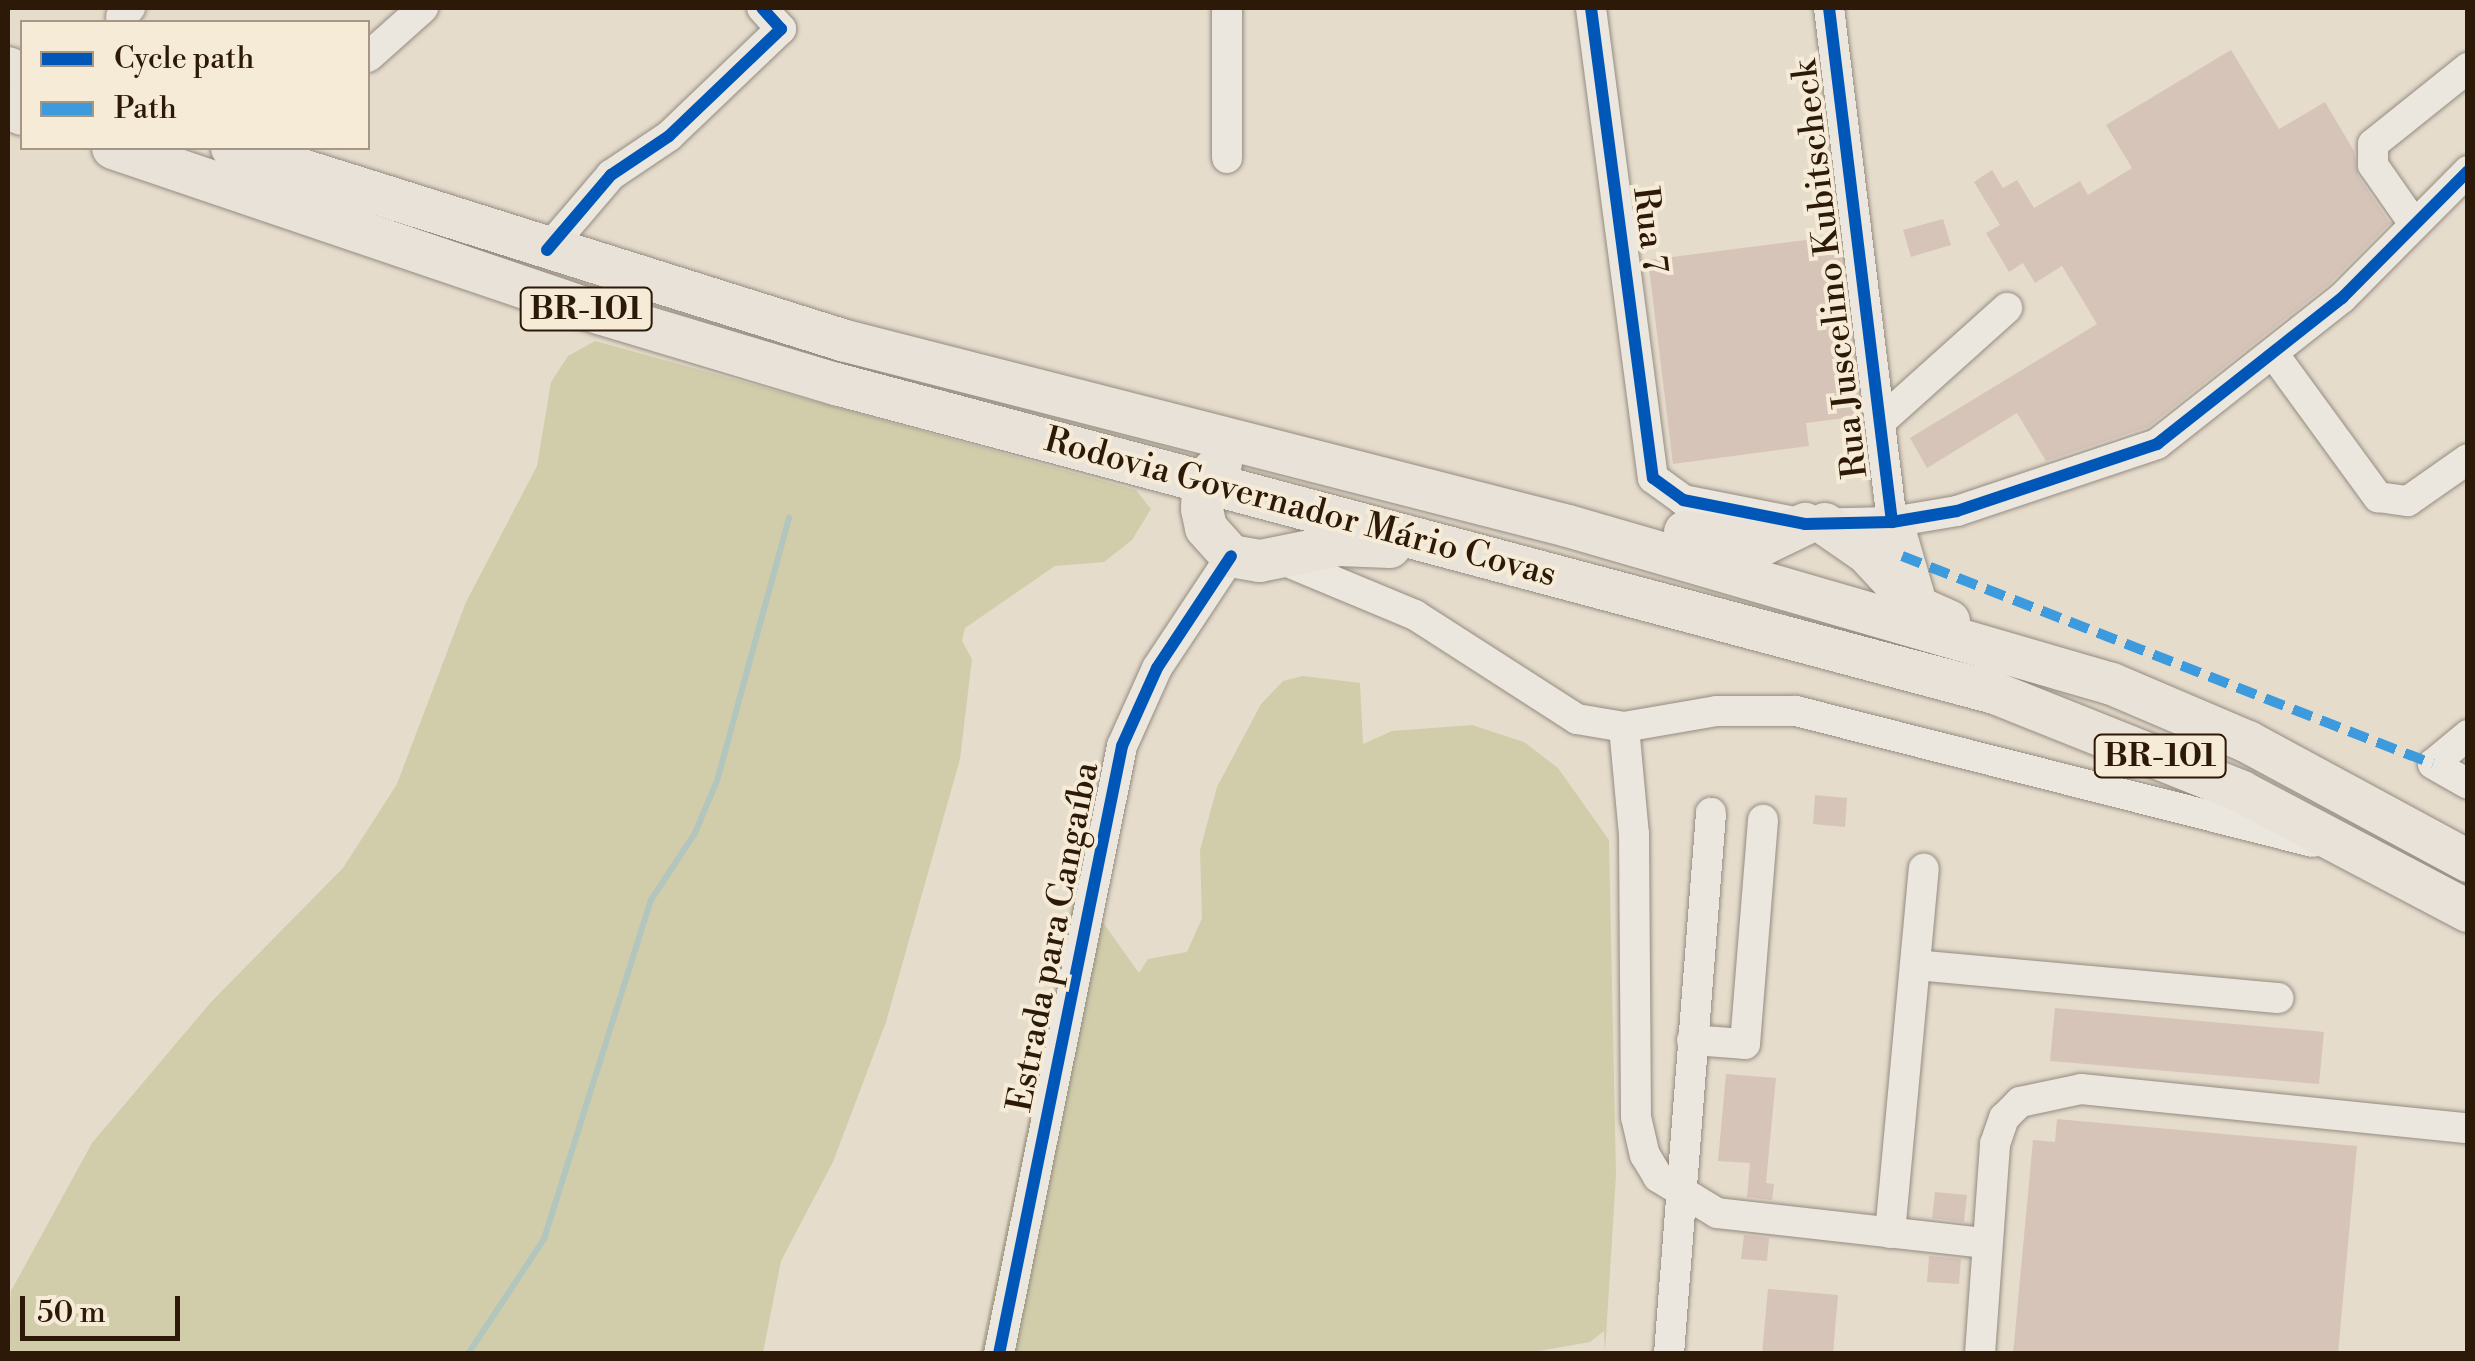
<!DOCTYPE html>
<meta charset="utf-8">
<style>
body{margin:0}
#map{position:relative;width:2475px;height:1361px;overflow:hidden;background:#e6dccc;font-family:"Libre Bodoni",serif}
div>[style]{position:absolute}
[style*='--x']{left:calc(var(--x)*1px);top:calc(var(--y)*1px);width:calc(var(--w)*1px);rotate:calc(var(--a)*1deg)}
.green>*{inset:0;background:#d1cdaa}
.stream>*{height:6px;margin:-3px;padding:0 3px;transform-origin:3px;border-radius:3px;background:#b2c6bd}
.building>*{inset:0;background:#d6c4b9}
.roads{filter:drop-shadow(0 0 2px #948c81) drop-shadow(0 0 2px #948c81)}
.minor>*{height:30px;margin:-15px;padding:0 15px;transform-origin:15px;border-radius:15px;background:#ebe6de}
.highway>*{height:42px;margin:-21px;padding:0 21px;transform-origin:21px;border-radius:21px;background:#e8e2d8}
.quiet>*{height:10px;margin-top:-5px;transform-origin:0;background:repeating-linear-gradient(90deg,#3d9bdd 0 20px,transparent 0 30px)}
.cycleway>*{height:12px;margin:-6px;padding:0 6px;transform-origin:6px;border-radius:6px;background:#0057b8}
span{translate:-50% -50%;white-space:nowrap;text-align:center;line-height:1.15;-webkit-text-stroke:8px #f6ebd7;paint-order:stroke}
.shield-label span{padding:2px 8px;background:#f6ebd7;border:2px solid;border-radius:8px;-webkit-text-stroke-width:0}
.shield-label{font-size:32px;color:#2c1907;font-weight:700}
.street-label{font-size:35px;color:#2c1907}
.frame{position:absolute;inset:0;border:10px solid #2c1907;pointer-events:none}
.legend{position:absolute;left:20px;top:20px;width:350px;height:130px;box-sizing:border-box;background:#f6ebd7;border:2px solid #a59784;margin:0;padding:12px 18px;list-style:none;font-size:30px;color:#2c1907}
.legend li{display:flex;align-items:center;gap:20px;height:50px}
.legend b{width:50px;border:2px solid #a59784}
.scale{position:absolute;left:20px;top:1296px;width:160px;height:45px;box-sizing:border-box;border:5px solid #2c1907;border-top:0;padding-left:12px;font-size:30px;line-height:35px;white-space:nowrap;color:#2c1907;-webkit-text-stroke:8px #f6ebd7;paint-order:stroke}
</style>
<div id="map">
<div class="green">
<div style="clip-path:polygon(595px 341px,1136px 490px,1151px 509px,1132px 540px,1104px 562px,1055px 566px,965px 628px,962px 641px,972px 659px,960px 759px,886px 1022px,833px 1162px,781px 1261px,763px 1353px,8px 1353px,11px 1291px,92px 1143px,211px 1002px,343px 868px,397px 784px,466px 602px,537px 466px,551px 382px,568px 356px)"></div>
<div style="clip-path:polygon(1303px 676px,1360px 683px,1363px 744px,1392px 731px,1472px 725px,1524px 742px,1558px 768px,1609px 840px,1616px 1175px,1605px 1353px,1604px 1331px,1590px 1342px,1522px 1354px,980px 1354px,1077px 886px,1139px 973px,1148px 959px,1187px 952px,1202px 918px,1200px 850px,1217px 787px,1261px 704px,1283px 681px)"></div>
</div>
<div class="stream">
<div style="--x:468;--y:1354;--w:138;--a:-56.5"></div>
<div style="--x:544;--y:1239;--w:355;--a:-72.5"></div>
<div style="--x:651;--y:900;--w:80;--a:-56.7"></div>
<div style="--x:695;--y:833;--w:56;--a:-67.1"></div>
<div style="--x:717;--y:781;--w:273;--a:-74.7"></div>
</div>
<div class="building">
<div style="clip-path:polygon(2231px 50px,2279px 129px,2325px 102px,2354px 151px,2358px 176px,2390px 223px,2329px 284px,2148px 427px,2046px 461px,2017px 413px,1927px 468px,1910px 438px,2097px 324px,2062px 266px,2035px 283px,2023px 263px,2009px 272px,1986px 233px,2000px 225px,1974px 182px,1992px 170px,2003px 188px,2017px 180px,2034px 208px,2080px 181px,2088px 195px,2132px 168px,2106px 125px)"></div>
<div style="clip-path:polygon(1943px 219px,1951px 245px,1911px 257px,1903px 230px)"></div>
<div style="clip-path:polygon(1838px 236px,1860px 416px,1806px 423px,1809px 446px,1673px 464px,1648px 260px)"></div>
<div style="clip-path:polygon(1815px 795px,1847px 798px,1845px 827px,1813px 824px)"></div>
<div style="clip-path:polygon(2055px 1008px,2324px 1032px,2319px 1084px,2050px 1061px)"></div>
<div style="clip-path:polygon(1726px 1074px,1776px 1078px,1766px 1183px,1774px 1184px,1772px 1200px,1747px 1197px,1750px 1163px,1718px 1161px)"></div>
<div style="clip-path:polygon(2057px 1119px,2357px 1146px,2338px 1354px,2013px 1354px,2033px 1140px,2055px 1142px)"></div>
<div style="clip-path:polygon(1935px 1192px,1967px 1195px,1964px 1222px,1932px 1218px)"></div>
<div style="clip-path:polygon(1744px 1235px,1769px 1238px,1767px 1261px,1741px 1259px)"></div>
<div style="clip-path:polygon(1929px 1256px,1961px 1259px,1959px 1284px,1927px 1282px)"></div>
<div style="clip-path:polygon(1768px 1289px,1838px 1295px,1833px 1354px,1762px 1354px)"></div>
</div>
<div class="roads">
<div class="minor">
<div style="--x:1227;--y:8;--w:150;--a:90"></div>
<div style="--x:1591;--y:8;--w:474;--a:82.5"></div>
<div style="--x:1653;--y:478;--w:37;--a:36"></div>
<div style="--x:1683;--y:500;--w:124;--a:11.1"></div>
<div style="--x:1805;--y:524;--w:87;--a:-1.3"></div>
<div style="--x:1892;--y:522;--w:66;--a:-9.6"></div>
<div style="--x:1957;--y:511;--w:211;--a:-18.5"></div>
<div style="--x:2157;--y:444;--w:236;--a:-38.3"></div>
<div style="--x:2342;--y:298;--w:179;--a:-45.2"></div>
<div style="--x:1829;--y:8;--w:518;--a:83.01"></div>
<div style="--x:121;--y:17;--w:13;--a:-45"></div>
<div style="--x:368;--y:57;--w:74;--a:-41.7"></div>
<div style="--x:2412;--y:221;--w:68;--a:-124.9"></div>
<div style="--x:2373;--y:165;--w:21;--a:-90"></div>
<div style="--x:2373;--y:144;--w:122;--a:-38.7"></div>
<div style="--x:547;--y:250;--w:99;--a:-49.5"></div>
<div style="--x:611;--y:175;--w:70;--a:-33.9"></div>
<div style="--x:669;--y:136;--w:155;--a:-43.7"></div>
<div style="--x:781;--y:29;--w:28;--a:-132"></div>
<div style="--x:2275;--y:356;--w:175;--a:53.9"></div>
<div style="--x:2378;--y:497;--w:30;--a:8"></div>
<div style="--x:2408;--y:501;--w:73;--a:-35"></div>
<div style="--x:1880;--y:422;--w:171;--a:-41.9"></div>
<div style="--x:1278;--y:558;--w:148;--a:22.6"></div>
<div style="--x:1415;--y:615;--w:193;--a:32.7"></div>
<div style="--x:1577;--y:719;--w:48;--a:9.7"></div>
<div style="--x:1624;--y:727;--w:107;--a:84.7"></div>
<div style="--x:1634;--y:834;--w:283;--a:89.6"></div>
<div style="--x:1636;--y:1117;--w:39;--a:77"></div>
<div style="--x:1645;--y:1155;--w:26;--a:59"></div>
<div style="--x:1658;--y:1177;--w:69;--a:31.4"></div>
<div style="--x:1717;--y:1213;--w:271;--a:6.4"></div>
<div style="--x:1624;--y:727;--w:94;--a:-9.8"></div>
<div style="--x:1717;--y:711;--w:79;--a:0"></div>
<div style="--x:1796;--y:711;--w:533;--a:14.22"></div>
<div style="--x:2468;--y:735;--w:45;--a:140.4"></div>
<div style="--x:2433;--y:764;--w:40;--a:29.7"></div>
<div style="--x:1915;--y:965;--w:365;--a:5.2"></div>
<div style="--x:1692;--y:1040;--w:53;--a:4.3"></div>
<div style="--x:1745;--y:1044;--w:225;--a:-85.4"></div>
<div style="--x:1890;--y:1233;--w:366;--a:-84.7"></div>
<div style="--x:999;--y:1354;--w:620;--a:-78.56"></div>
<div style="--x:1122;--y:746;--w:85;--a:-65.8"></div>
<div style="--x:1157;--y:668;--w:134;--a:-56.5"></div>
<div style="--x:1669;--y:1354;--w:543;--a:-85.56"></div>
<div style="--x:1980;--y:1354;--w:211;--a:-85.9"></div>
<div style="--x:1995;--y:1144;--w:28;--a:-71"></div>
<div style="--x:2004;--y:1118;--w:23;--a:-45"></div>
<div style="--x:2020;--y:1102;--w:62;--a:-12"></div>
<div style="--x:2081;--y:1089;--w:389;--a:5.8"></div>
</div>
<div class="highway">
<div style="--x:8;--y:68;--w:15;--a:23"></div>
<div style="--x:8;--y:108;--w:15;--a:23"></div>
<div style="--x:113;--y:148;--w:516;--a:18.75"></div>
<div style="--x:602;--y:314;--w:244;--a:16.7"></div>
<div style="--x:836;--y:384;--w:1199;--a:14.93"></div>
<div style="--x:1995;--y:693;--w:266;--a:21.8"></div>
<div style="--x:2242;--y:792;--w:255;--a:27.8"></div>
<div style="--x:232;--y:148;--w:640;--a:17.47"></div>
<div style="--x:842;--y:340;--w:749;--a:14.37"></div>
<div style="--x:1568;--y:526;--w:566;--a:16.2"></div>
<div style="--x:2112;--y:684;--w:148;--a:23.1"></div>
<div style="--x:2248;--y:742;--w:250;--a:28.4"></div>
<div style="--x:1221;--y:463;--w:25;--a:135"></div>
<div style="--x:1203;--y:481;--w:28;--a:92"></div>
<div style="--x:1202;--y:509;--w:19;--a:78"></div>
<div style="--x:1206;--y:528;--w:38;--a:48"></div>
<div style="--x:1231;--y:556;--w:29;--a:10"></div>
<div style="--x:1260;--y:561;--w:81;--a:-11.4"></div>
<div style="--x:1339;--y:545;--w:51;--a:2.2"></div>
<div style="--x:1892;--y:522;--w:78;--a:73.7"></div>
<div style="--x:1825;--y:524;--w:51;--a:34.6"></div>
<div style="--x:1867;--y:553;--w:74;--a:47.2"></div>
<div style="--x:1917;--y:607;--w:35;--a:24"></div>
<div style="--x:1685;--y:532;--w:80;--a:8.6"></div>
<div style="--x:1764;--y:544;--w:46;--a:-26"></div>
</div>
</div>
<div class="quiet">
<div style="--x:1902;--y:556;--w:570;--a:21.39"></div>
</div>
<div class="cycleway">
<div style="--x:1591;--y:8;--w:474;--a:82.5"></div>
<div style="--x:1653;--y:478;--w:37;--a:36"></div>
<div style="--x:1683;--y:500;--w:124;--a:11.1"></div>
<div style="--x:1805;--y:524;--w:87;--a:-1.3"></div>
<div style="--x:1892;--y:522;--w:66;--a:-9.6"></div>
<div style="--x:1957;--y:511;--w:211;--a:-18.5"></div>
<div style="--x:2157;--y:444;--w:236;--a:-38.3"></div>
<div style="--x:2342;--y:298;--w:179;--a:-45.2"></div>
<div style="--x:1829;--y:8;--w:518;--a:83.01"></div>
<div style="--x:547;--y:250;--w:99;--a:-49.5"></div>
<div style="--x:611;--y:175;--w:70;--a:-33.9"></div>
<div style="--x:669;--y:136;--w:155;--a:-43.7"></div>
<div style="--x:781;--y:29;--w:28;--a:-132"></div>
<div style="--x:999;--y:1354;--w:620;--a:-78.56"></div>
<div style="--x:1122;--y:746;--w:85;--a:-65.8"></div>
<div style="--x:1157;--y:668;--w:134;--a:-56.5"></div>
</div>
<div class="shield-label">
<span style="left:586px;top:309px">BR-101</span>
<span style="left:2160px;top:756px">BR-101</span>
</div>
<div class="street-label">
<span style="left:1649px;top:230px;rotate:83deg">Rua 7</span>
<span style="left:1831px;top:269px;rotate:-97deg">Rua Juscelino Kubitscheck</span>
<span style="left:1300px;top:508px;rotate:15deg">Rodovia Governador Mário Covas</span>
<span style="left:1054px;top:937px;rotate:-79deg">Estrada para Cangaíba</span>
</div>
<div class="frame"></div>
<ul class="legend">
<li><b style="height:12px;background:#0057b8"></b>Cycle path</li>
<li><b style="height:12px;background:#3d9bdd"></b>Path</li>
</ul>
<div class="scale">50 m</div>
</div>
